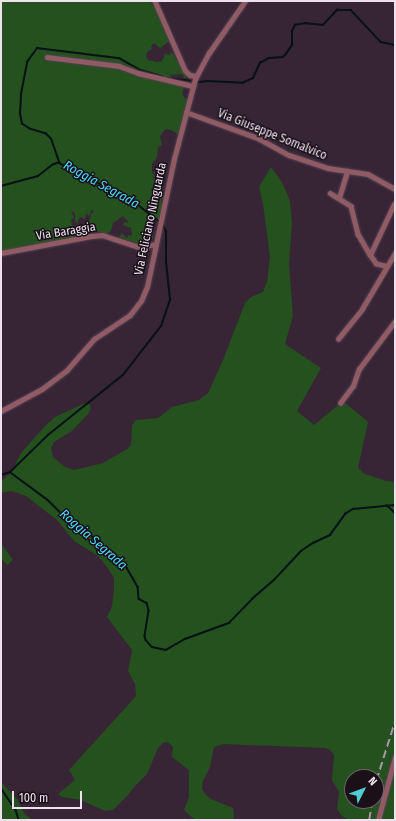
<!DOCTYPE html>
<style>
body{margin:0}
#map{position:relative;width:396px;height:821px;overflow:hidden;background:#372435;font-family:"Fira Sans Condensed",sans-serif}
div>[style]{position:absolute}
[style*='--x']{left:calc(var(--x)*1px);top:calc(var(--y)*1px);width:calc(var(--w)*1px);rotate:calc(var(--a)*1deg)}
.green>*{inset:0;background:#24511d}
.stream>*{height:1.5px;margin:-0.75px;padding:0 0.75px;transform-origin:0.75px;border-radius:0.75px;background:#061215}
.roads{filter:drop-shadow(0 0 1px #544252) drop-shadow(0 0 1px #544252)}
.minor>*{height:4.5px;margin:-2.25px;padding:0 2.25px;transform-origin:2.25px;border-radius:2.25px;background:#905b64}
.rail>*{height:1.5px;margin-top:-0.75px;transform-origin:0;background:repeating-linear-gradient(90deg,#a697a5 0 8px,transparent 0 12px)}
span{translate:-50% -50%;white-space:nowrap;text-align:center;line-height:1.15;-webkit-text-stroke:3px #191018;paint-order:stroke}
.street-label{font-size:12px;color:#eee1ed}
.water-label{font-size:13px;color:#4bd9fa;font-style:italic}
.frame{position:absolute;inset:0;border:2px solid #eee1ed;pointer-events:none}
.north{position:absolute;left:344px;top:769px;width:40px;height:40px;box-sizing:border-box;background:#191018;border:1px solid #6e646d;border-radius:50%;rotate:48deg;font-size:11px;font-weight:700;line-height:16px;text-align:center;color:#eee1ed}
.north::after{content:'';display:block;margin:auto;width:14px;height:18px;background:#51ccd3;clip-path:polygon(50% 0,100% 100%,50% 72%,0 100%)}
.scale{position:absolute;left:12px;top:791px;width:70px;height:18px;box-sizing:border-box;border:2px solid #eee1ed;border-top:0;padding-left:5px;font-size:12px;line-height:14px;white-space:nowrap;color:#eee1ed;-webkit-text-stroke:3px #191018;paint-order:stroke}
</style>
<div id="map">
<div class="green">
<div style="clip-path:polygon(1px 1px,150px 1px,161px 17px,171px 40px,160px 48px,154px 43px,151px 46px,152px 49px,147px 52px,146px 56px,148px 60px,157px 62px,162px 61px,165px 54px,169px 55px,171px 53px,174px 54px,176px 60px,178px 60px,184px 72px,188px 75px,185px 79px,182px 74px,170px 75px,173px 79px,187px 82px,187px 87px,184px 88px,182px 93px,184px 97px,187px 100px,179px 132px,177px 134px,171px 130px,166px 129px,162px 133px,160px 137px,162px 145px,158px 147px,157px 157px,152px 164px,152px 172px,155px 176px,152px 178px,157px 179px,155px 182px,158px 184px,157px 197px,161px 197px,162px 207px,158px 221px,149px 219px,153px 231px,153px 238px,147px 238px,147px 243px,141px 245px,119px 237px,122px 233px,127px 238px,128px 235px,131px 236px,132px 235px,131px 228px,123px 225px,124px 222px,129px 223px,123px 216px,113px 223px,111px 231px,107px 234px,97px 231px,91px 233px,92px 229px,95px 229px,91px 228px,89px 223px,91px 213px,94px 213px,92px 209px,89px 216px,86px 213px,85px 219px,80px 217px,78px 221px,78px 224px,75px 221px,75px 213px,71px 211px,73px 215px,74px 218px,71px 220px,75px 235px,67px 244px,1px 256px)"></div>
<div style="clip-path:polygon(evenodd,271px 167px,283px 184px,290px 201px,292px 223px,289px 264px,293px 316px,285px 344px,321px 368px,297px 411px,314px 425px,343px 401px,368px 422px,358px 468px,365px 474px,386px 481px,395px 482px,395px 820px,348px 820px,341px 815px,337px 809px,339px 792px,332px 780px,334px 755px,330px 750px,325px 748px,223px 744px,214px 747px,210px 767px,203px 781px,202px 789px,206px 795px,211px 799px,233px 808px,234px 817px,233px 820px,195px 820px,184px 810px,189px 797px,189px 770px,172px 757px,173px 747px,168px 742px,163px 743px,158px 748px,147px 774px,134px 787px,128px 795px,113px 810px,105px 811px,81px 800px,62px 797px,58px 794px,75px 780px,69px 770px,136px 696px,135px 684px,128px 671px,132px 650px,107px 617px,112px 606px,114px 589px,114px 578px,107px 567px,98px 556px,74px 541px,57px 520px,26px 496px,11px 491px,1px 493px,1px 481px,12px 472px,21px 453px,45px 426px,55px 417px,83px 404px,89px 404px,91px 408px,88px 414px,72px 431px,54px 442px,51px 448px,53px 457px,65px 467px,74px 470px,103px 463px,127px 449px,131px 445px,132px 425px,136px 420px,158px 418px,172px 407px,199px 400px,208px 393px,223px 360px,245px 303px,251px 297px,263px 292px,267px 282px,270px 257px,263px 204px,259px 187px,271px 167px,352px 777px,376px 777px,376px 801px,352px 801px,352px 777px)"></div>
<div style="clip-path:polygon(1px 543px,13px 560px,7px 565px,1px 558px)"></div>
<div style="clip-path:polygon(1px 782px,17px 799px,24px 813px,32px 820px,1px 820px)"></div>
</div>
<div class="stream">
<div style="--x:168;--y:78;--w:31;--a:7"></div>
<div style="--x:199;--y:82;--w:9;--a:-6"></div>
<div style="--x:208;--y:81;--w:34;--a:3"></div>
<div style="--x:242;--y:83;--w:12;--a:-24"></div>
<div style="--x:253;--y:78;--w:17;--a:-65"></div>
<div style="--x:260;--y:63;--w:10;--a:-29"></div>
<div style="--x:269;--y:58;--w:14;--a:-4"></div>
<div style="--x:283;--y:57;--w:4;--a:-45"></div>
<div style="--x:286;--y:54;--w:11;--a:-56"></div>
<div style="--x:292;--y:45;--w:14;--a:-90"></div>
<div style="--x:292;--y:31;--w:7;--a:-63"></div>
<div style="--x:295;--y:25;--w:10;--a:-11"></div>
<div style="--x:305;--y:23;--w:18;--a:6"></div>
<div style="--x:323;--y:25;--w:21;--a:-47"></div>
<div style="--x:337;--y:10;--w:14;--a:0"></div>
<div style="--x:351;--y:10;--w:44;--a:46.8"></div>
<div style="--x:381;--y:42;--w:14;--a:12"></div>
<div style="--x:59;--y:162;--w:24;--a:-109"></div>
<div style="--x:51;--y:139;--w:7;--a:-135"></div>
<div style="--x:46;--y:134;--w:17;--a:-163"></div>
<div style="--x:30;--y:129;--w:9;--a:-148"></div>
<div style="--x:22;--y:124;--w:10;--a:-101"></div>
<div style="--x:20;--y:114;--w:20;--a:-87"></div>
<div style="--x:21;--y:94;--w:33;--a:-79"></div>
<div style="--x:27;--y:62;--w:17;--a:-54"></div>
<div style="--x:37;--y:48;--w:83;--a:7"></div>
<div style="--x:119;--y:58;--w:25;--a:29"></div>
<div style="--x:141;--y:70;--w:22;--a:16"></div>
<div style="--x:59;--y:163;--w:82;--a:26.9"></div>
<div style="--x:132;--y:200;--w:34;--a:38"></div>
<div style="--x:1;--y:186;--w:38;--a:-15"></div>
<div style="--x:38;--y:176;--w:18;--a:-38"></div>
<div style="--x:52;--y:165;--w:8;--a:-23"></div>
<div style="--x:10;--y:472;--w:47;--a:36.4"></div>
<div style="--x:48;--y:500;--w:21;--a:45"></div>
<div style="--x:63;--y:515;--w:32;--a:35"></div>
<div style="--x:89;--y:533;--w:28;--a:46"></div>
<div style="--x:108;--y:553;--w:24;--a:38"></div>
<div style="--x:127;--y:568;--w:22;--a:60"></div>
<div style="--x:138;--y:587;--w:12;--a:85"></div>
<div style="--x:139;--y:599;--w:9;--a:27"></div>
<div style="--x:147;--y:603;--w:8;--a:76"></div>
<div style="--x:149;--y:611;--w:25;--a:99"></div>
<div style="--x:145;--y:636;--w:4;--a:76"></div>
<div style="--x:146;--y:640;--w:9;--a:49"></div>
<div style="--x:152;--y:647;--w:14;--a:12"></div>
<div style="--x:166;--y:650;--w:22;--a:-30"></div>
<div style="--x:185;--y:639;--w:47;--a:-20"></div>
<div style="--x:229;--y:623;--w:33;--a:-46"></div>
<div style="--x:252;--y:599;--w:30;--a:-41"></div>
<div style="--x:275;--y:579;--w:38;--a:-47"></div>
<div style="--x:301;--y:551;--w:14;--a:-34"></div>
<div style="--x:313;--y:543;--w:19;--a:-25"></div>
<div style="--x:330;--y:535;--w:26;--a:-54"></div>
<div style="--x:345;--y:514;--w:9;--a:-32"></div>
<div style="--x:353;--y:509;--w:42;--a:-5.4"></div>
<div style="--x:1;--y:475;--w:9;--a:-18"></div>
<div style="--x:10;--y:472;--w:53;--a:-44.2"></div>
<div style="--x:48;--y:435;--w:96;--a:-38.7"></div>
<div style="--x:123;--y:375;--w:62;--a:-52.2"></div>
<div style="--x:161;--y:326;--w:28;--a:-71"></div>
<div style="--x:170;--y:300;--w:39;--a:-96"></div>
<div style="--x:166;--y:261;--w:29;--a:-90"></div>
<div style="--x:166;--y:232;--w:10;--a:-114"></div>
<div style="--x:387;--y:505;--w:11;--a:45"></div>
<div style="--x:1;--y:788;--w:27;--a:56"></div>
<div style="--x:16;--y:810;--w:10;--a:73"></div>
</div>
<div class="roads">
<div class="minor">
<div style="--x:155;--y:1;--w:75;--a:66.5"></div>
<div style="--x:185;--y:70;--w:7;--a:45"></div>
<div style="--x:190;--y:75;--w:6;--a:9"></div>
<div style="--x:47;--y:57;--w:73;--a:7.1"></div>
<div style="--x:119;--y:66;--w:20;--a:20"></div>
<div style="--x:138;--y:73;--w:57;--a:13.3"></div>
<div style="--x:186;--y:112;--w:77;--a:19.9"></div>
<div style="--x:258;--y:138;--w:35;--a:29"></div>
<div style="--x:289;--y:155;--w:41;--a:18.4"></div>
<div style="--x:328;--y:168;--w:40;--a:8.5"></div>
<div style="--x:368;--y:174;--w:31;--a:29"></div>
<div style="--x:330;--y:193;--w:25;--a:32"></div>
<div style="--x:351;--y:206;--w:29;--a:76"></div>
<div style="--x:358;--y:234;--w:24;--a:60"></div>
<div style="--x:339;--y:198;--w:28;--a:-73"></div>
<div style="--x:1;--y:253;--w:93;--a:-10.6"></div>
<div style="--x:92;--y:236;--w:10;--a:-6"></div>
<div style="--x:102;--y:235;--w:38;--a:18"></div>
<div style="--x:138;--y:247;--w:18;--a:-9"></div>
<div style="--x:385;--y:266;--w:9;--a:-167"></div>
<div style="--x:376;--y:264;--w:11;--a:-124"></div>
<div style="--x:370;--y:255;--w:56;--a:-64.8"></div>
<div style="--x:338;--y:339;--w:38;--a:-51"></div>
<div style="--x:362;--y:309;--w:65;--a:-59.5"></div>
<div style="--x:340;--y:403;--w:21;--a:-53"></div>
<div style="--x:353;--y:386;--w:18;--a:-71"></div>
<div style="--x:359;--y:369;--w:60;--a:-53.1"></div>
<div style="--x:1;--y:411;--w:47;--a:-28.2"></div>
<div style="--x:42;--y:389;--w:31;--a:-37"></div>
<div style="--x:67;--y:370;--w:41;--a:-48.9"></div>
<div style="--x:94;--y:339;--w:43;--a:-33.7"></div>
<div style="--x:130;--y:315;--w:18;--a:-52"></div>
<div style="--x:141;--y:301;--w:15;--a:-67"></div>
<div style="--x:147;--y:287;--w:131;--a:-78.1"></div>
<div style="--x:174;--y:159;--w:83;--a:-75.3"></div>
<div style="--x:195;--y:79;--w:30;--a:-62"></div>
<div style="--x:209;--y:53;--w:63;--a:-55.3"></div>
<div style="--x:378;--y:820;--w:65;--a:-74.9"></div>
</div>
</div>
<div class="rail">
<div style="--x:376;--y:781;--w:63;--a:-72.4"></div>
<div style="--x:369;--y:820;--w:19;--a:-81"></div>
</div>
<div class="street-label">
<span style="left:272px;top:135px;rotate:22deg">Via Giuseppe Somalvico</span>
<span style="left:151px;top:219px;rotate:-78deg">Via Feliciano Ninguarda</span>
<span style="left:66px;top:232px;rotate:-9deg">Via Baraggia</span>
</div>
<div class="water-label">
<span style="left:101px;top:185px;rotate:29deg">Roggia Segrada</span>
<span style="left:93px;top:540px;rotate:41deg">Roggia Segrada</span>
</div>
<div class="frame"></div>
<div class="north">N</div>
<div class="scale">100 m</div>
</div>
